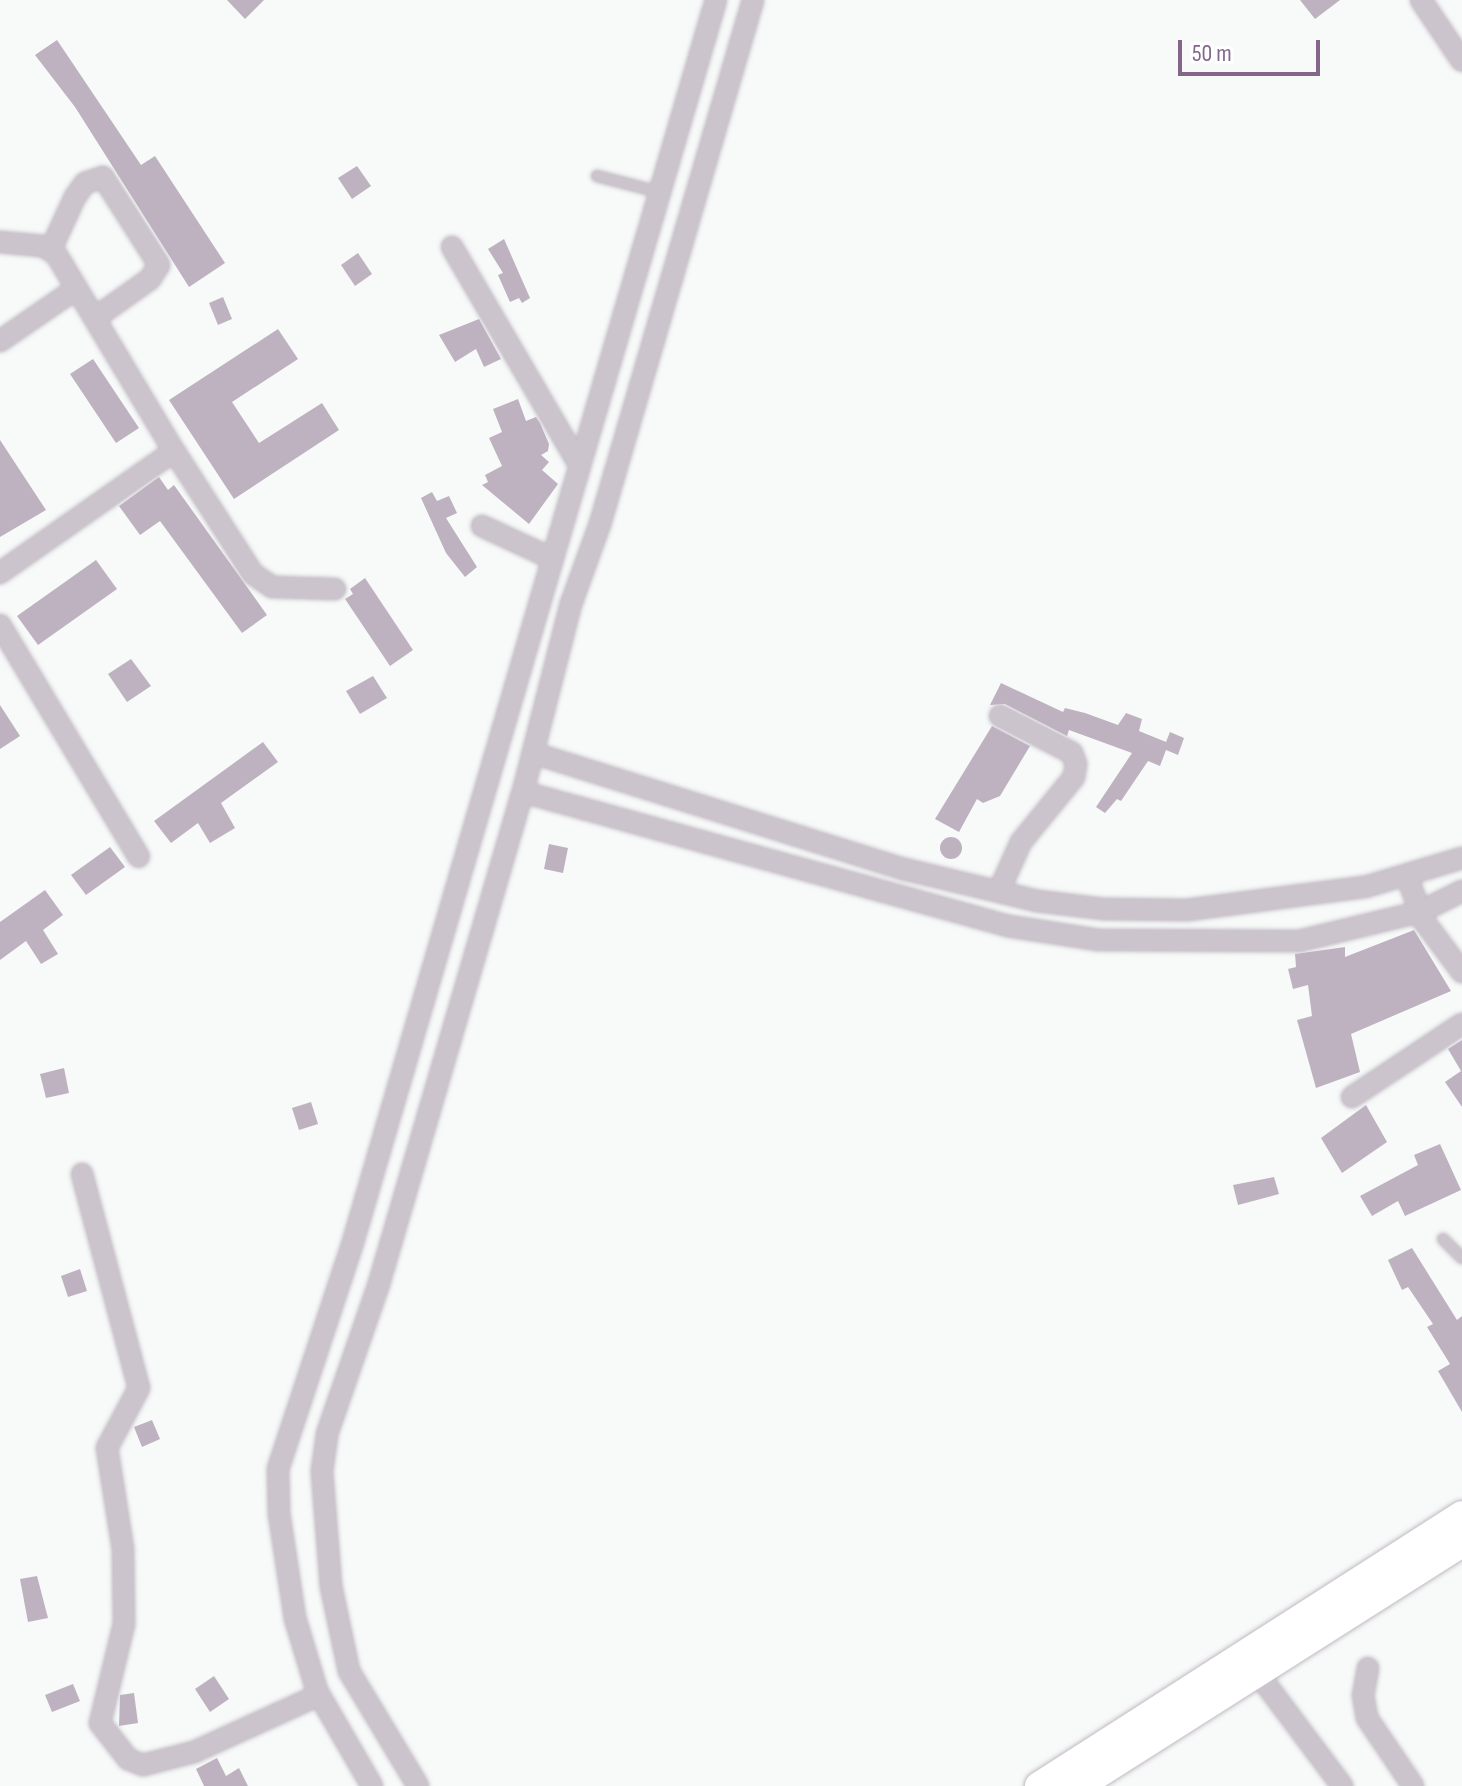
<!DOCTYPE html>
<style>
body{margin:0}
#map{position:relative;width:1462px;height:1786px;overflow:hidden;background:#f7faf8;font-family:"Sofia Sans Condensed",sans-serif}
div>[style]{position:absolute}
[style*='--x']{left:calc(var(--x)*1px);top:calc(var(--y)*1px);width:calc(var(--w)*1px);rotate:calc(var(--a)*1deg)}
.building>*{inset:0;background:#beb2c1}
.round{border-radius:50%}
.roads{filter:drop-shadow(0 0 2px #c2b9c4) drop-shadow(0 0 2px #c2b9c4)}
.lane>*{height:10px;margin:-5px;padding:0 5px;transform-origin:5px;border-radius:5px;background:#cbc4cd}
.street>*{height:20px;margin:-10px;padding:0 10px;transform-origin:10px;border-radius:10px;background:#cbc4cd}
.secondary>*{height:28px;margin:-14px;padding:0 14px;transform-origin:14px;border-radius:14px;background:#fff}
span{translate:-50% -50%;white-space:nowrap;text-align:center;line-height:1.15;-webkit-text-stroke:8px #fff;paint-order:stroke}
.scale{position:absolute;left:1178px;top:40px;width:142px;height:36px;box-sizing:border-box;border:4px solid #84668b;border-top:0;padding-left:10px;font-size:24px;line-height:28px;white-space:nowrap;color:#84668b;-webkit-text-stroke:6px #fff;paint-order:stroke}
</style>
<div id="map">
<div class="building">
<div style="clip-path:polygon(227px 0,264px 0,245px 19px)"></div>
<div style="clip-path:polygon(1300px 0,1340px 0,1315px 19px)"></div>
<div style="clip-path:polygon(57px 40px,141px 165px,155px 156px,225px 263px,189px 287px,75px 107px,35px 55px)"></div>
<div style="clip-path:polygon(357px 166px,371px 186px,352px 199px,338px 178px)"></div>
<div style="clip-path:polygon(504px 239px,530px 298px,522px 303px,519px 298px,510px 302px,498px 275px,503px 273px,488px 249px)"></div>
<div style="clip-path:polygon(358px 253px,372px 274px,355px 286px,341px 265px)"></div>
<div style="clip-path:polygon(223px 297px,232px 319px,218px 325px,209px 303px)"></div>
<div style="clip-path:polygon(479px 319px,501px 359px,484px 367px,476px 349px,455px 362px,439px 335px)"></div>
<div style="clip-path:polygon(278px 329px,298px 359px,232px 402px,259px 443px,322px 403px,339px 430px,234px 499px,169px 400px)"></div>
<div style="clip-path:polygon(93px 359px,139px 428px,116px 443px,70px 374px)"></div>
<div style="clip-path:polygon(518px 399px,526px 421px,536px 417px,540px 423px,549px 444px,548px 451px,541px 455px,549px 462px,542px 470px,558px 484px,529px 524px,482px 485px,488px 482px,485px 475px,502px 466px,489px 438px,502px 432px,493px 409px)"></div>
<div style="clip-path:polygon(0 440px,46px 510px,0 537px)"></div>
<div style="clip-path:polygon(159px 477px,168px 490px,174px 485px,267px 615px,242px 633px,160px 521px,140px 535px,119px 506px)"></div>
<div style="clip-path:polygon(432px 492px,437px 501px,449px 496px,457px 513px,446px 518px,477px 567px,465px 577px,446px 553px,421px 498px)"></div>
<div style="clip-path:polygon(96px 560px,117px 589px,38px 645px,17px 616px)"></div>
<div style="clip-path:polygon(365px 578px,413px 650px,390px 666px,345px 599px,353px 594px,350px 589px)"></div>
<div style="clip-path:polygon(131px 659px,151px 686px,127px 702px,108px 674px)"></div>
<div style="clip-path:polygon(373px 676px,387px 698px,360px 714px,346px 691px)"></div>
<div style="clip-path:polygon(1001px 683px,1063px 712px,1065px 708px,1085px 713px,1118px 725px,1126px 713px,1142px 719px,1139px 731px,1166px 742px,1170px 732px,1184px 738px,1178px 755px,1166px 750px,1160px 766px,1148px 761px,1121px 801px,1117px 799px,1105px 813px,1096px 807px,1132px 753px,1069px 730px,1067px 736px,1005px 704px,990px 705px)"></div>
<div style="clip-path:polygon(0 705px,20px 736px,0 749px)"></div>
<div style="clip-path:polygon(992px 726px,1030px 746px,1000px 796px,983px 803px,977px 799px,959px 832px,935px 819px)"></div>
<div style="clip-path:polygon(263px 742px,278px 762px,221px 803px,235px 828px,210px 843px,198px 823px,171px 843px,154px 821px)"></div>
<div class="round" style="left:940px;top:837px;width:22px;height:22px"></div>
<div style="clip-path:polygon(549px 844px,568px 848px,563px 873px,544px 869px)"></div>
<div style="clip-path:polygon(110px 847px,125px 867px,86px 895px,71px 875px)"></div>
<div style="clip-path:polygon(45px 890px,63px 915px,43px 930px,58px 954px,41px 964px,26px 941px,0 960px,0 922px)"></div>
<div style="clip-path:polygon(1414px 930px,1451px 991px,1351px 1034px,1360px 1072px,1316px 1088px,1297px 1020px,1312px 1016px,1308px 985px,1293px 989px,1288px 969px,1296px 967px,1295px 954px,1345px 947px,1345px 957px)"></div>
<div style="clip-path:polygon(1462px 1040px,1462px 1107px,1445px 1082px,1461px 1071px,1448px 1049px)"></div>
<div style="clip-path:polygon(64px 1068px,69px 1093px,46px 1098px,40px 1074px)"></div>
<div style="clip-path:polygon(311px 1102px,318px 1124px,299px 1130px,292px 1108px)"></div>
<div style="clip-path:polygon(1366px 1105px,1387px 1142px,1342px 1173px,1321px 1138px)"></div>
<div style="clip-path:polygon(1440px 1144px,1461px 1190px,1405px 1216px,1398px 1201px,1372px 1216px,1360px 1196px,1418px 1165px,1414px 1155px)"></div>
<div style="clip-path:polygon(1274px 1177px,1279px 1194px,1238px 1205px,1233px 1185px)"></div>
<div style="clip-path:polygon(1412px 1248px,1457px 1320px,1462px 1316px,1462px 1412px,1438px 1371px,1450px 1364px,1427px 1327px,1433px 1324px,1408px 1287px,1402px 1290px,1388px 1260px)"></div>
<div style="clip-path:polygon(80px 1269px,87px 1291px,68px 1297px,61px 1276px)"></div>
<div style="clip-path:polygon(152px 1420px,160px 1439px,142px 1447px,134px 1427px)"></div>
<div style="clip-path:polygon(37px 1576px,48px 1618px,28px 1622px,20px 1579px)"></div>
<div style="clip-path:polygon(214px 1676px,229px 1699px,210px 1712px,195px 1689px)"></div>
<div style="clip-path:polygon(73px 1684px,80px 1701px,52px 1712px,45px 1695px)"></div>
<div style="clip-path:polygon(134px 1693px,138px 1723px,119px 1726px,120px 1695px)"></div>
<div style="clip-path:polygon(217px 1758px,226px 1776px,239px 1768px,248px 1786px,204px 1786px,196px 1769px)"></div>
</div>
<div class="roads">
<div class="lane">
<div style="--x:597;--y:176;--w:64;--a:14.5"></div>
<div style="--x:1443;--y:1239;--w:27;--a:45"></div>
</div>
<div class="street">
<div style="--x:1421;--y:0;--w:73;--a:56.1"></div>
<div style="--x:0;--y:242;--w:43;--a:5.3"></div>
<div style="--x:43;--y:246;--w:15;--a:32"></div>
<div style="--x:56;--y:254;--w:230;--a:59.1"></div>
<div style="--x:174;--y:451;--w:213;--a:145"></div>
<div style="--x:452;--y:247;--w:251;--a:59.7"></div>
<div style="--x:51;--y:249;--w:57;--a:-65.2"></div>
<div style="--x:75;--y:197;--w:17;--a:-54"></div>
<div style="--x:85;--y:183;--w:19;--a:-18"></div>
<div style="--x:103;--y:177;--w:104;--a:57.5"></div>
<div style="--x:159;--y:265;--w:17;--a:123"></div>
<div style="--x:150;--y:279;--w:67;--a:144.7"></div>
<div style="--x:0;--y:341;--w:93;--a:-34.5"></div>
<div style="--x:174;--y:451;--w:146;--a:57.3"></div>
<div style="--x:253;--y:574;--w:23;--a:34"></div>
<div style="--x:272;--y:587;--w:63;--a:1.8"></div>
<div style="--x:482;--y:526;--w:76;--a:24.9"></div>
<div style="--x:0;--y:625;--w:270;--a:59.1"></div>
<div style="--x:533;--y:753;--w:389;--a:17.4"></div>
<div style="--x:904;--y:869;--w:137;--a:13.5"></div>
<div style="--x:1037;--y:901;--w:66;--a:6.9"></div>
<div style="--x:1103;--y:909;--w:84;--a:0.7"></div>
<div style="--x:1187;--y:910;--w:179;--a:-7.4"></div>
<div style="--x:1365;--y:887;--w:101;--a:-16.6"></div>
<div style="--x:523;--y:792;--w:503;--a:15.44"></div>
<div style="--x:1008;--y:926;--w:91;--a:8.8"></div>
<div style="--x:1098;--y:940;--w:201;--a:0.3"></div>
<div style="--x:1299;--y:941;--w:124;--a:-13.5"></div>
<div style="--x:1420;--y:912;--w:47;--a:-26.6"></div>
<div style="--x:1407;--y:876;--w:47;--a:70"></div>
<div style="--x:1423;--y:920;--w:65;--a:53.1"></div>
<div style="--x:999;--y:891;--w:54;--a:-65.8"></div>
<div style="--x:1021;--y:842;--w:84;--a:-50.8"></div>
<div style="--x:1074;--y:777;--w:13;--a:-81"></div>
<div style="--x:1076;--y:764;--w:12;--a:-110"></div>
<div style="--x:1072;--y:753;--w:81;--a:-152.8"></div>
<div style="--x:1352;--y:1097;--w:132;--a:-33.6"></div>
<div style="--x:82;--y:1174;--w:221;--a:75.1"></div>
<div style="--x:139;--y:1388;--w:68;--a:118.1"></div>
<div style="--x:107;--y:1448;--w:102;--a:81"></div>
<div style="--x:123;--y:1549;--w:75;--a:89.2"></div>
<div style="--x:124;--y:1624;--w:102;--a:103.6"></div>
<div style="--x:100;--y:1723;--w:46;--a:52.1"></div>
<div style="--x:128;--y:1759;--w:16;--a:22"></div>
<div style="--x:143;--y:1765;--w:53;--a:-14.3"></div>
<div style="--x:194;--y:1752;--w:137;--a:-24.5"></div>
<div style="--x:1368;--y:1668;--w:27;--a:100"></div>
<div style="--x:1363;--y:1695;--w:23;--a:80"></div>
<div style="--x:1367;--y:1718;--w:82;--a:55.9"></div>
<div style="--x:1259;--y:1675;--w:139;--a:53.2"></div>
<div style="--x:372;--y:1786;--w:110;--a:-120.1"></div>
<div style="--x:317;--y:1691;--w:76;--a:-106.8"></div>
<div style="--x:295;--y:1618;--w:106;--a:-98.7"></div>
<div style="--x:279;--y:1513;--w:44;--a:-91.3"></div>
<div style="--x:278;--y:1469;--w:239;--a:-71.7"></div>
<div style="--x:353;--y:1242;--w:1294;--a:-73.71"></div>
<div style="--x:418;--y:1786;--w:134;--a:-121"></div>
<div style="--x:349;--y:1671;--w:87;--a:-102"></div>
<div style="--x:331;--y:1586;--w:115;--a:-94.5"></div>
<div style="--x:322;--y:1471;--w:37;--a:-82"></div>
<div style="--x:327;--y:1434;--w:156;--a:-70.9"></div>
<div style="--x:378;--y:1287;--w:524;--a:-73.71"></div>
<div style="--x:525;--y:784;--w:186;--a:-75.7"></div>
<div style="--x:571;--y:604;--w:85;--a:-70.1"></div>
<div style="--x:600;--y:524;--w:546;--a:-73.72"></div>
</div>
<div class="secondary">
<div style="--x:1039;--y:1786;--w:502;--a:-32.65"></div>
<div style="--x:1079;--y:1786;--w:454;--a:-32.4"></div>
</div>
</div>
<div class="scale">50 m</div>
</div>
